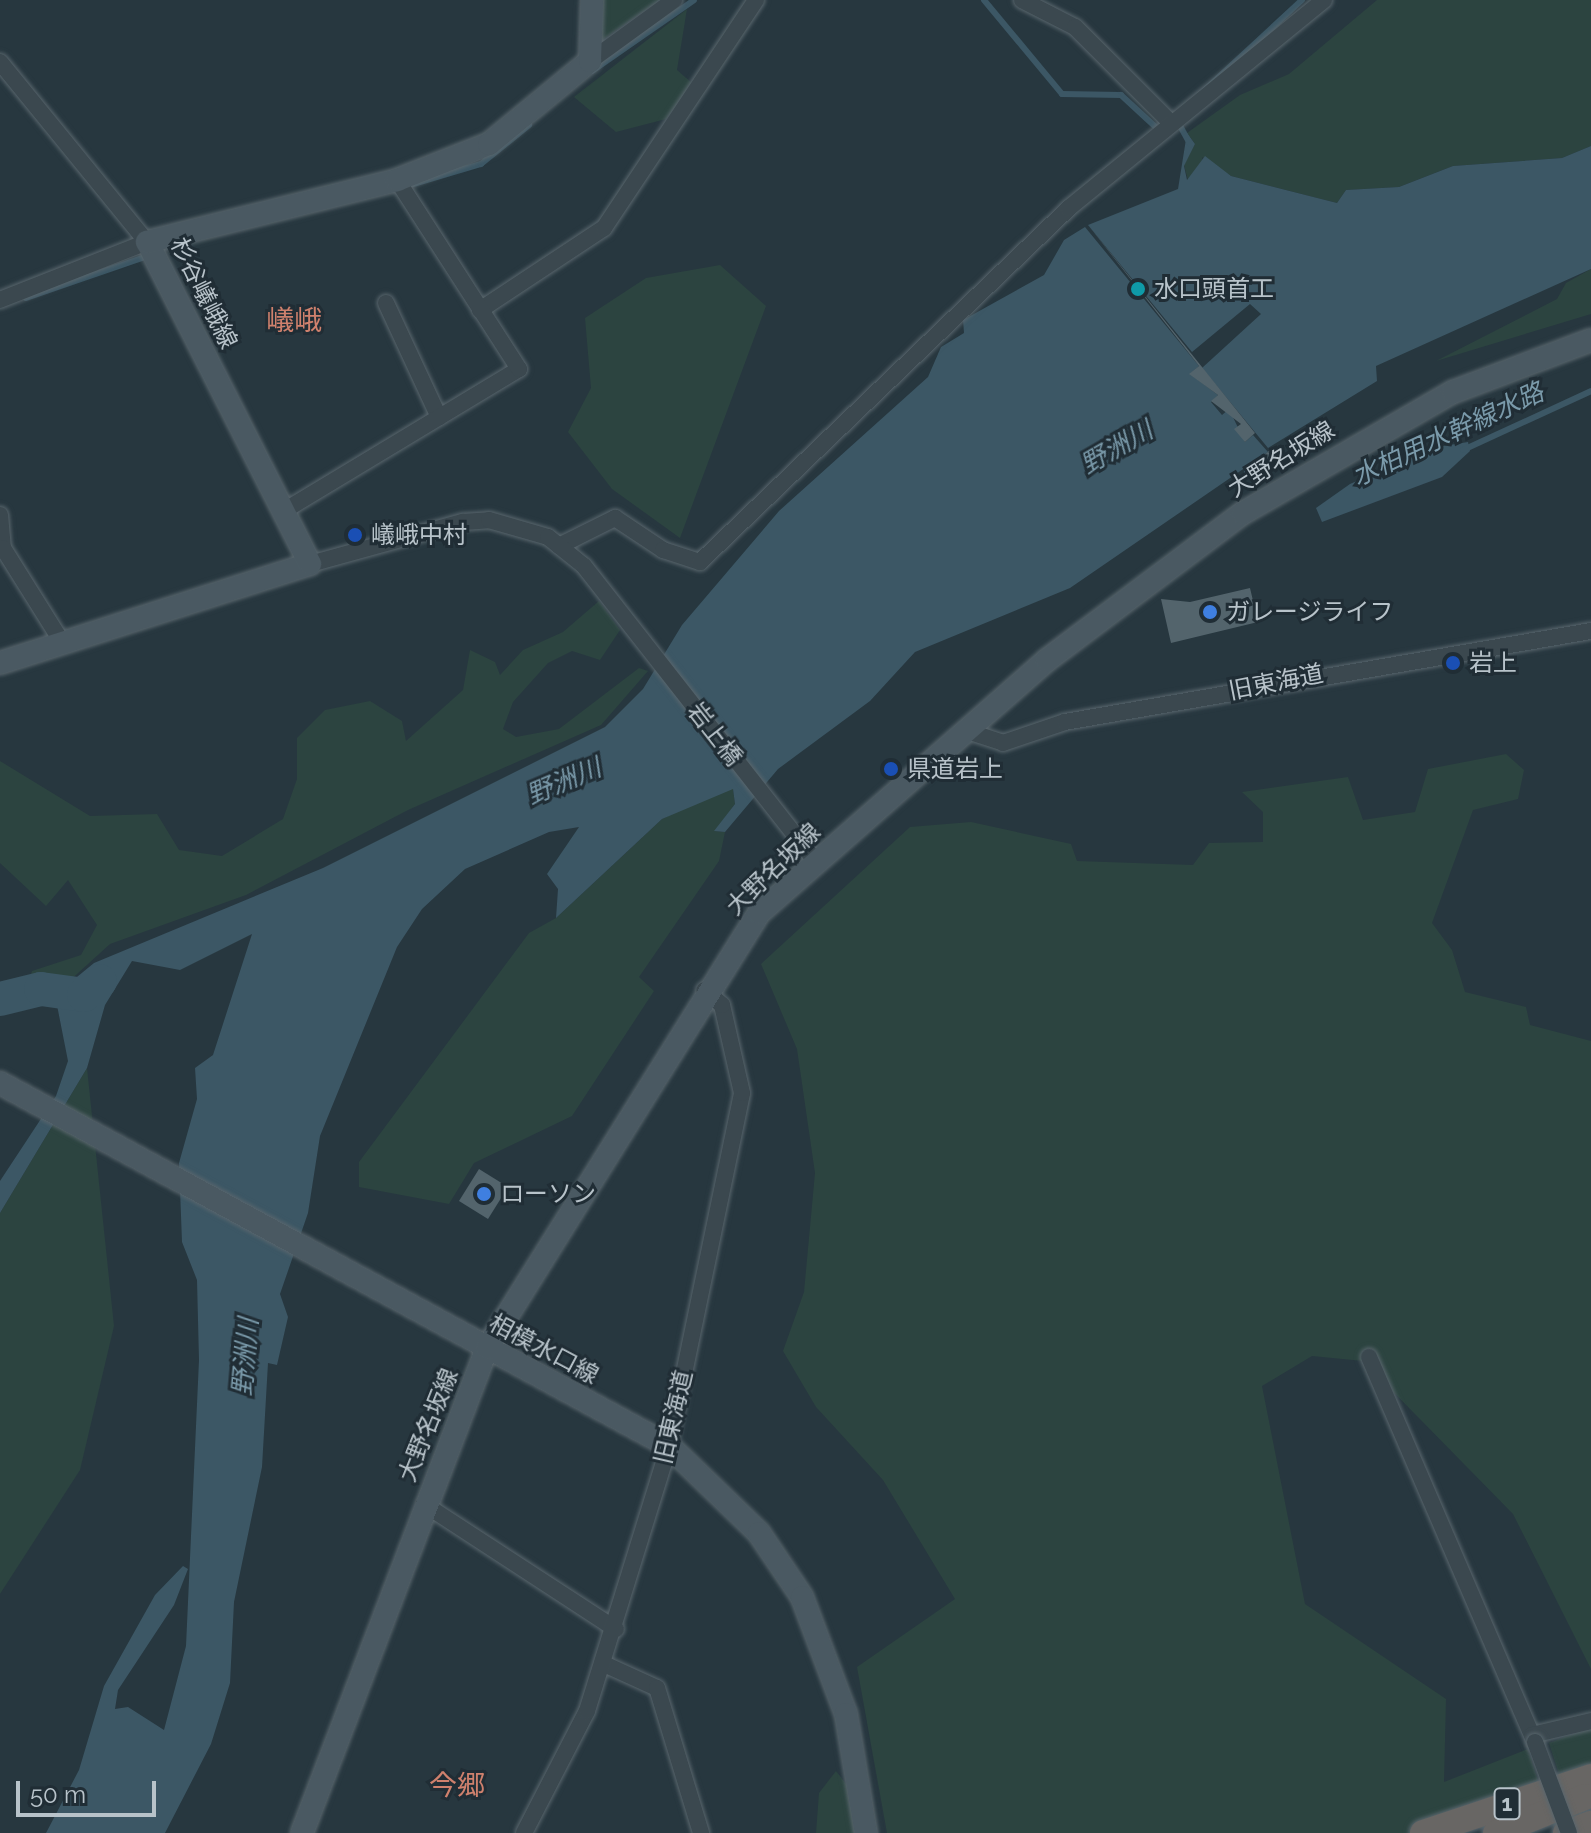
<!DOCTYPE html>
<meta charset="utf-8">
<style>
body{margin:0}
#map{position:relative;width:1591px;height:1833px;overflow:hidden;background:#27373f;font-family:Raleway,"Noto Sans JP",sans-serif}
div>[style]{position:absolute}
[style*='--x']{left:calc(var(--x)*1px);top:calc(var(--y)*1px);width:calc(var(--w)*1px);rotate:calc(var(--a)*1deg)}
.green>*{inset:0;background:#2c4440}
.water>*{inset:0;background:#3c5765}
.stream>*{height:6px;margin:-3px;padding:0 3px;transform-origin:3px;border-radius:3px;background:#3c5765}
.river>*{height:34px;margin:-17px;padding:0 17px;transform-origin:17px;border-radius:17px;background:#3c5765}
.building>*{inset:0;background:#53646c}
.roads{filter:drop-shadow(0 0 2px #59666d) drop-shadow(0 0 2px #59666d)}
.minor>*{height:16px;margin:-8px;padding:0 8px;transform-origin:8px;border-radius:8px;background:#3b484f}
.secondary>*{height:22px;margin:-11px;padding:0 11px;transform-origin:11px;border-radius:11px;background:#4a5962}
.trunk>*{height:26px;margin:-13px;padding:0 13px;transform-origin:13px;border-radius:13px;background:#686664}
.bridges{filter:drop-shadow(0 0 2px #59666d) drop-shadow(0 0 2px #59666d)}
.minor-bridge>*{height:16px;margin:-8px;padding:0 8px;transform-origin:8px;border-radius:8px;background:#3b484f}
.dots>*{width:22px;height:22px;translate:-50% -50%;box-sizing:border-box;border:4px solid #202d35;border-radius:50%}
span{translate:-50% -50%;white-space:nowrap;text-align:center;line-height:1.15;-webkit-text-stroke:6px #202d35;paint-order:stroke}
.shield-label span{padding:2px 6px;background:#202d35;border:2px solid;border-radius:6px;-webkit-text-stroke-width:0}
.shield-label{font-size:22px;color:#b8c3ca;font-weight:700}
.poi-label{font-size:24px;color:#b8c3ca}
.left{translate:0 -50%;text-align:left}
.street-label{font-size:24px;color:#b8c3ca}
.water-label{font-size:26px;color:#7a9aaa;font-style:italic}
.quarter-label{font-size:28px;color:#cf816d}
.scale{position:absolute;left:16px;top:1781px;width:140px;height:36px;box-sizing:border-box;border:4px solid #b8c3ca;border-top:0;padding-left:10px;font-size:24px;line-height:28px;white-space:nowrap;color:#b8c3ca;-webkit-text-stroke:6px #202d35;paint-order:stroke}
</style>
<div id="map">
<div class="green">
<div style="clip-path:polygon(600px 0,660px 0,602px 40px)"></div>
<div style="clip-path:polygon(1377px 0,1591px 0,1591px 146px,1562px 158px,1453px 166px,1399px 187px,1346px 190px,1337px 203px,1231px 176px,1202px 157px,1204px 165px,1188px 180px,1184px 165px,1195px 144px,1187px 133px,1240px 95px,1289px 74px)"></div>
<div style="clip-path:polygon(687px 9px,677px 70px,693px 84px,666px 119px,616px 132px,574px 97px)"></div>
<div style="clip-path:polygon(720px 265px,766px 306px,680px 538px,612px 489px,568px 432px,591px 388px,585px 318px,646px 278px)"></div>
<div style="clip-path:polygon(1591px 269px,1591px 314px,1436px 361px,1557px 299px,1566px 283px)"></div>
<div style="clip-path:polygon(599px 601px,620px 630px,600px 660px,572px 651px,548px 663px,513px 702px,503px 729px,516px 737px,559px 729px,639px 668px,648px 671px,601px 725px,408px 810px,246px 895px,110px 944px,44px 1004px,23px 999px,32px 971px,81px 955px,97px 925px,68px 880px,46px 906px,0 863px,0 761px,90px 816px,157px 814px,179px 850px,222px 856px,283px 819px,297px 779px,297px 738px,325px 710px,370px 701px,402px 721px,406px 741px,463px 690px,470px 650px,495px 662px,500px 675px,523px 650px,563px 632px)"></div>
<div style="clip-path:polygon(1506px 754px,1524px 770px,1518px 799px,1473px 810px,1432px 923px,1452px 950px,1465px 992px,1526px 1007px,1530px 1025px,1591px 1041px,1591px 1669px,1513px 1514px,1363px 1361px,1312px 1356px,1262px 1386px,1305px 1604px,1446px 1699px,1444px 1782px,1528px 1749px,1539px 1784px,1409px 1833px,887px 1833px,857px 1667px,955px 1599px,883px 1480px,816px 1407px,783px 1351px,804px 1292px,815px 1173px,797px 1049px,761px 964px,910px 827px,971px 822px,1071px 844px,1077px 861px,1193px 865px,1209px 843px,1263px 842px,1263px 812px,1242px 792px,1348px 777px,1363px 820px,1415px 812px,1428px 769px)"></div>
<div style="clip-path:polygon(725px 788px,733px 789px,735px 804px,715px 831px,725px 832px,719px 861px,639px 977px,654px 991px,572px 1116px,474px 1163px,449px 1204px,359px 1187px,359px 1162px,529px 933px,556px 918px,662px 819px)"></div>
<div style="clip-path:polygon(87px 1068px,114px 1326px,80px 1470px,0 1594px,0 1213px)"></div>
<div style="clip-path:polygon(1591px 1727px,1591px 1768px,1561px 1780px,1549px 1743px)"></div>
<div style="clip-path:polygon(836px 1771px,850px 1789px,857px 1833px,816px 1833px,819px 1793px)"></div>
</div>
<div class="water">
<div style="clip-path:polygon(1187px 133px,1195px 144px,1184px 166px,1187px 180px,1205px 156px,1231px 176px,1337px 203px,1346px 190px,1399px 187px,1453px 166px,1562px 158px,1591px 146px,1591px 269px,1376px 366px,1377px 381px,1268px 448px,1202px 368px,1261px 314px,1250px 304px,1192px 352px,1088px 225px,1178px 189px)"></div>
<div style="clip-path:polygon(1085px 227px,1199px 366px,1190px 374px,1218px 395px,1211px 402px,1222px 415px,1229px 409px,1245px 442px,1253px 435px,1268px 452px,1070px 588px,915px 652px,870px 701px,778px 769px,725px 832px,714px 831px,735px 804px,733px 789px,662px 819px,556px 918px,558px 889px,547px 874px,579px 827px,549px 832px,465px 869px,422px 909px,397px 947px,320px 1136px,308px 1213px,280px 1294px,288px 1317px,277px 1365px,268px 1363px,262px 1467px,234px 1602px,230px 1683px,211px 1744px,165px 1833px,46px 1833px,79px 1770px,104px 1686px,155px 1595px,183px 1566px,188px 1569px,174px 1605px,118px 1690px,115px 1709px,128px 1707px,164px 1730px,186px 1646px,199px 1360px,197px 1280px,182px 1242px,179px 1163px,197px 1099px,195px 1068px,213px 1055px,252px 934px,180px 970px,132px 961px,105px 1005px,87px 1068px,0 1213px,0 1181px,56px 1096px,68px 1061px,55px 995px,94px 963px,323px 868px,605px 727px,643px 689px,682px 625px,779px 511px,928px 377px,941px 347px,964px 333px,963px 320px,1044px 275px,1064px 240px)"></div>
<div style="clip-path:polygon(1468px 442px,1470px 451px,1442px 477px,1322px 522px,1316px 508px,1350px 484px,1431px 448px)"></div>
</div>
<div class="stream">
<div style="--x:984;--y:0;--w:122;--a:50.3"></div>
<div style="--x:1062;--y:94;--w:59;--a:1"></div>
<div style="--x:1121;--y:95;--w:53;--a:42.7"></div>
<div style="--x:592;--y:71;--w:124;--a:-34.8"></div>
<div style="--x:1181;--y:112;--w:165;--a:-42.8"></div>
<div style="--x:1179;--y:124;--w:23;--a:61"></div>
<div style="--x:413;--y:184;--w:71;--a:-16.4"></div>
<div style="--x:481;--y:164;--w:62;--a:-39.1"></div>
<div style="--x:26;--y:298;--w:129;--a:-19"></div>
<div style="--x:1463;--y:450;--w:141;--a:-24.7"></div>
<div style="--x:1247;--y:472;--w:15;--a:37"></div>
</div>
<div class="river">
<div style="--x:0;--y:999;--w:42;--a:-13.7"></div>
<div style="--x:41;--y:989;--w:43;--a:7.9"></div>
<div style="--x:84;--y:995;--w:21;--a:-41"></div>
</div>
<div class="building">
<div style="clip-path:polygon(1088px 225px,1255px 433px,1245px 442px,1234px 429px,1241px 424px,1211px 401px,1218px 395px,1189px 374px,1199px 366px)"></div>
<div style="clip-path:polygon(1270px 450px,1282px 465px,1278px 469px,1261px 458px)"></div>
<div style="clip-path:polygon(1250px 588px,1258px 622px,1171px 643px,1161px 599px,1190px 602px)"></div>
<div style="clip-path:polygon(479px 1169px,508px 1187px,488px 1219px,459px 1201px)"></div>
</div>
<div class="roads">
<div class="minor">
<div style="--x:1022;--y:0;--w:59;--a:27"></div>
<div style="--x:1075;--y:27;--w:136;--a:45"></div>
<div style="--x:590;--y:61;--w:104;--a:-36"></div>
<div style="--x:0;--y:62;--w:232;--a:50.8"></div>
<div style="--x:147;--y:242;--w:158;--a:158.5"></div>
<div style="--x:386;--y:303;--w:126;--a:65.1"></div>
<div style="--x:480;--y:310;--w:149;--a:-33.5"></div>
<div style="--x:604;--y:228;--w:274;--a:-56.3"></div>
<div style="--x:287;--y:509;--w:271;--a:-31.1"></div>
<div style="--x:519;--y:369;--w:225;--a:-122.8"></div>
<div style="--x:0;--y:515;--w:33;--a:85"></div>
<div style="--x:3;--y:548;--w:107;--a:57.9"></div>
<div style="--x:559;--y:546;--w:63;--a:-26.6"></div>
<div style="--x:615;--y:518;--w:58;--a:33.7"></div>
<div style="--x:663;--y:550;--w:39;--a:18"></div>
<div style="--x:700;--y:562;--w:511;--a:-43.81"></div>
<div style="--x:1069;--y:208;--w:329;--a:-39.2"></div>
<div style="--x:310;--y:564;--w:159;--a:-15.4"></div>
<div style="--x:463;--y:522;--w:26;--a:-4"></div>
<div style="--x:489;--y:520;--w:61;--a:16.1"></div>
<div style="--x:548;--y:537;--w:46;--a:38.9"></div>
<div style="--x:584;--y:566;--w:375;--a:51.9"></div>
<div style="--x:967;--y:731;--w:38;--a:18"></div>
<div style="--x:1003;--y:743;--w:65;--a:-18.7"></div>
<div style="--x:1065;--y:722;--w:534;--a:-9.82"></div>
<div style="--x:1369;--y:1357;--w:419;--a:66.7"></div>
<div style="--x:424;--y:1504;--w:229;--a:33.1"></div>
<div style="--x:604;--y:1664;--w:58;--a:24.4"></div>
<div style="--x:657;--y:1688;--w:152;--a:73.1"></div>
<div style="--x:1532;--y:1735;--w:61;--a:-13.3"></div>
<div style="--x:524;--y:1833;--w:137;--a:-62.7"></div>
<div style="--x:587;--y:1711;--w:277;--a:-72.8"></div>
<div style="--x:669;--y:1446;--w:360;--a:-78.3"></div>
<div style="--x:742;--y:1093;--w:90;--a:-102.8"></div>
<div style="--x:722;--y:1005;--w:23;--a:-140"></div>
</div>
<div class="secondary">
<div style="--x:0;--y:663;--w:325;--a:-17.7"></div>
<div style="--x:310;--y:564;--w:361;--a:-116.8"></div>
<div style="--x:147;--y:242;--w:258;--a:-13.9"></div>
<div style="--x:397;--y:180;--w:99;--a:-21.4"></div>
<div style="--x:489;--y:144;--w:131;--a:-39.4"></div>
<div style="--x:590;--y:61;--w:61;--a:-88.1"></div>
<div style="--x:0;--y:1083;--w:761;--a:28.48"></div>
<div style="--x:669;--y:1446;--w:125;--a:44"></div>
<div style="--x:759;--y:1533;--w:77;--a:56.1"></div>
<div style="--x:802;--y:1597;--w:125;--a:69.4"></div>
<div style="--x:846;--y:1714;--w:121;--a:80.5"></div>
<div style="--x:302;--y:1833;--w:519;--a:-69.12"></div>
<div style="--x:487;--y:1348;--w:513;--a:-57.98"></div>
<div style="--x:759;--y:913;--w:383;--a:-41.3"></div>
<div style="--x:1047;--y:660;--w:245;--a:-36.9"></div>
<div style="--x:1243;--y:513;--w:242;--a:-30"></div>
<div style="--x:1453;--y:392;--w:147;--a:-20.6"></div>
</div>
<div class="trunk">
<div style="--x:1423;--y:1833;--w:177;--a:-18.4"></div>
<div style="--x:1496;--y:1833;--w:96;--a:-22"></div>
<div style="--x:1566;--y:1833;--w:27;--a:-20"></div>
</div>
</div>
<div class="bridges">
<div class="minor-bridge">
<div style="--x:1535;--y:1742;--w:97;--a:69.5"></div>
</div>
</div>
<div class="dots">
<div style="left:1138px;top:289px;background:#0f9aa8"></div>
<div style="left:355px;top:535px;background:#1a4fb4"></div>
<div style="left:1210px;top:612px;background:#3f7fe0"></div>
<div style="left:1453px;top:663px;background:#1a4fb4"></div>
<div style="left:891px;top:769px;background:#1a4fb4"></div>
<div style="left:484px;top:1194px;background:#3f7fe0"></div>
</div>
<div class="shield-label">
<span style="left:1507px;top:1804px">1</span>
</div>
<div class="poi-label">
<span class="left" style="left:1154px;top:289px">水口頭首工</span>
<span class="left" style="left:371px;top:535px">嶬峨中村</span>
<span class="left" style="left:1226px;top:612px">ガレージライフ</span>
<span class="left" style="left:1469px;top:663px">岩上</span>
<span class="left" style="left:907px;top:769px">県道岩上</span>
<span class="left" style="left:500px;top:1194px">ローソン</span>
</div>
<div class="street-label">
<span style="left:204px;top:293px;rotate:64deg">杉谷嶬峨線</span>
<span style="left:1281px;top:459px;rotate:-32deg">大野名坂線</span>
<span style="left:1276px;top:682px;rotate:-11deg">旧東海道</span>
<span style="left:715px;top:734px;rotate:52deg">岩上橋</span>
<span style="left:773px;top:869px;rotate:-44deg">大野名坂線</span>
<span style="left:544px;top:1349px;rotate:28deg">相模水口線</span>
<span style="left:673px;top:1417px;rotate:-77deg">旧東海道</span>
<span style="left:428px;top:1425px;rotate:-68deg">大野名坂線</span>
</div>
<div class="water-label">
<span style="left:1448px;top:435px;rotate:-25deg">水柏用水幹線水路</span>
<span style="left:1117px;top:448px;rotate:-30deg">野洲川</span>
<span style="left:564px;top:782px;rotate:-23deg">野洲川</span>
<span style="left:246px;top:1357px;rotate:-85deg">野洲川</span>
</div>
<div class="quarter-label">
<span style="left:294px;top:321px">嶬峨</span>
<span style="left:457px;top:1786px">今郷</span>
</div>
<div class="scale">50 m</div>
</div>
